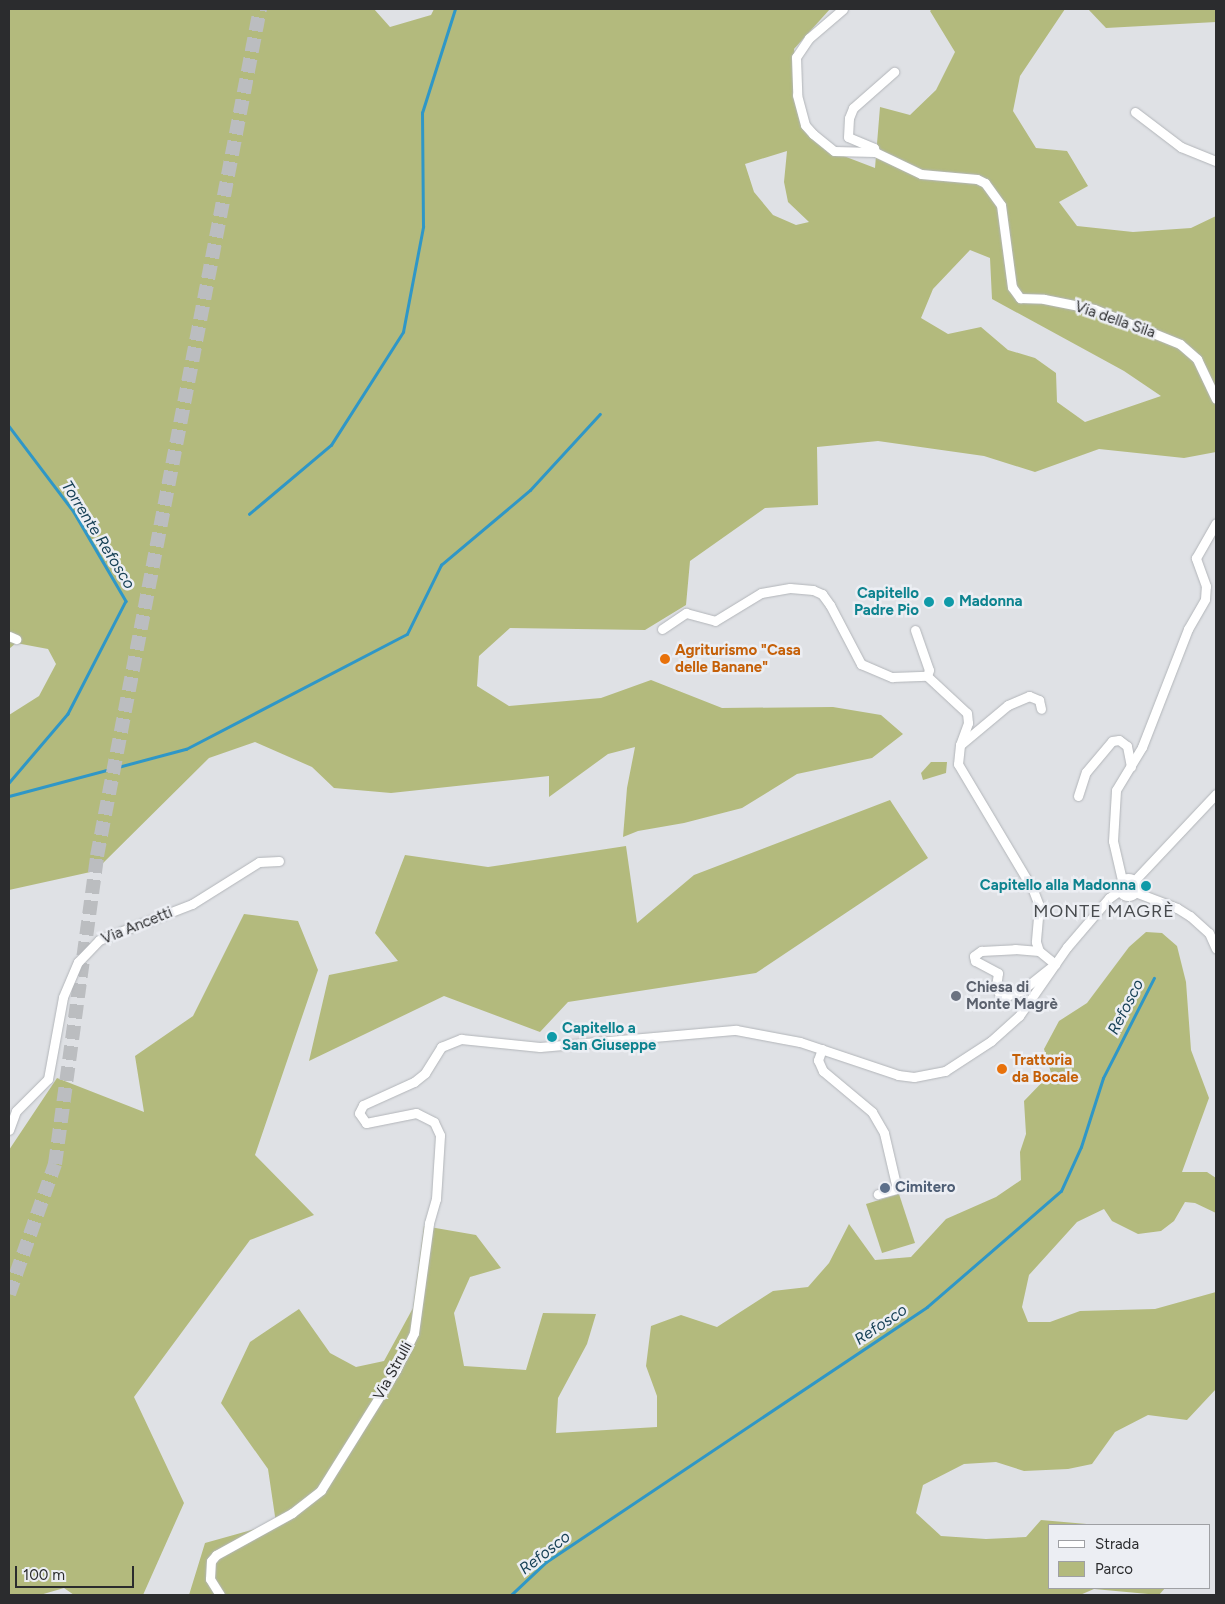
<!DOCTYPE html>
<meta charset="utf-8">
<style>
body{margin:0}
#map{position:relative;width:1225px;height:1604px;overflow:hidden;background:#dfe1e5;font-family:Figtree,sans-serif}
div>[style]{position:absolute}
[style*='--x']{left:calc(var(--x)*1px);top:calc(var(--y)*1px);width:calc(var(--w)*1px);rotate:calc(var(--a)*1deg)}
.green>*{inset:0;background:#b3ba7d}
.stream>*{height:2.5px;margin:-1.25px;padding:0 1.25px;transform-origin:1.25px;border-radius:1.25px;background:#2f97c7}
.highway-tunnel>*{height:14px;margin-top:-7px;transform-origin:0;background:repeating-linear-gradient(90deg,#bbbdc0 0 14px,transparent 0 21px)}
.roads{filter:drop-shadow(0 0 1px #b2b5b9) drop-shadow(0 0 1px #b2b5b9)}
.minor>*{height:9px;margin:-4.5px;padding:0 4.5px;transform-origin:4.5px;border-radius:4.5px;background:#fff}
.minor>.ring{margin:-4.5px;padding:0;box-sizing:content-box;background:none;border:9px solid #fff;border-radius:50%}
.dots>*{width:14px;height:14px;translate:-50% -50%;box-sizing:border-box;border:2px solid #eceef3;border-radius:50%}
span{translate:-50% -50%;white-space:nowrap;text-align:center;line-height:1.15;-webkit-text-stroke:5px #eceef3;paint-order:stroke}
.street-label{font-size:15px;color:#2b2c2e}
.culture-label{font-size:15px;color:#0d838f;font-weight:700}
.right{translate:-100% -50%;text-align:right}
.left{translate:0 -50%;text-align:left}
.food-label{font-size:15px;color:#c56008;font-weight:700}
.worship-label{font-size:15px;color:#5b616d;font-weight:700}
.service-label{font-size:15px;color:#4e5e75;font-weight:700}
.water-label{font-size:16px;color:#174156;font-style:italic}
.quarter-label{font-size:18px;color:#484b4e;letter-spacing:1px}
.frame{position:absolute;inset:0;border:10px solid #2b2c2e;pointer-events:none}
.legend{position:absolute;left:1048px;top:1524px;width:162px;height:65px;box-sizing:border-box;background:#eceef3;border:1px solid #9fa0a4;margin:0;padding:6px 9px;list-style:none;font-size:15px;color:#2b2c2e}
.legend li{display:flex;align-items:center;gap:10px;height:25px}
.legend b{width:25px;border:1px solid #9fa0a4}
.scale{position:absolute;left:15px;top:1566px;width:119px;height:22px;box-sizing:border-box;border:2px solid #2b2c2e;border-top:0;padding-left:6px;font-size:15px;line-height:18px;white-space:nowrap;color:#2b2c2e;-webkit-text-stroke:4px #eceef3;paint-order:stroke}
</style>
<div id="map">
<div class="green">
<div style="clip-path:polygon(evenodd,9px 9px,374px 9px,390px 27px,431px 15px,434px 9px,830px 9px,794px 49px,806px 132px,828px 150px,875px 168px,880px 107px,910px 115px,936px 90px,955px 52px,930px 11px,932px 9px,1065px 9px,1020px 76px,1013px 111px,1036px 148px,1067px 151px,1088px 186px,1059px 202px,1077px 226px,1133px 232px,1191px 228px,1216px 216px,1216px 452px,1184px 458px,1099px 449px,1035px 472px,984px 456px,878px 441px,817px 447px,818px 505px,765px 508px,690px 561px,686px 605px,645px 630px,510px 628px,479px 656px,477px 686px,509px 706px,601px 698px,651px 680px,722px 708px,833px 707px,881px 715px,903px 734px,872px 758px,797px 774px,742px 808px,684px 823px,638px 831px,623px 837px,627px 788px,635px 747px,608px 754px,549px 797px,549px 776px,391px 793px,334px 788px,312px 767px,255px 742px,209px 758px,95px 871px,9px 890px,9px 715px,39px 696px,56px 664px,48px 649px,16px 643px,9px 649px,9px 9px,787px 151px,784px 182px,788px 202px,809px 222px,796px 225px,773px 215px,754px 192px,745px 164px,787px 151px,9px 9px,970px 250px,990px 258px,992px 299px,1124px 371px,1161px 396px,1085px 422px,1057px 402px,1056px 373px,1035px 358px,1008px 350px,981px 327px,948px 334px,921px 318px,933px 289px,970px 250px)"></div>
<div style="clip-path:polygon(1088px 9px,1216px 9px,1216px 22px,1106px 28px)"></div>
<div style="clip-path:polygon(931px 762px,947px 762px,946px 773px,923px 780px,921px 773px)"></div>
<div style="clip-path:polygon(890px 800px,928px 858px,756px 973px,568px 1002px,540px 1032px,444px 996px,309px 1061px,329px 975px,398px 961px,375px 933px,405px 855px,488px 867px,626px 846px,637px 923px,694px 875px)"></div>
<div style="clip-path:polygon(244px 914px,298px 921px,318px 970px,255px 1155px,314px 1215px,250px 1240px,134px 1397px,184px 1503px,143px 1595px,74px 1595px,64px 1588px,40px 1595px,9px 1595px,9px 1150px,57px 1078px,144px 1112px,135px 1056px,193px 1016px)"></div>
<div style="clip-path:polygon(1146px 932px,1162px 933px,1177px 946px,1186px 982px,1191px 1050px,1209px 1098px,1182px 1172px,1207px 1172px,1216px 1178px,1216px 1213px,1195px 1203px,1185px 1202px,1174px 1221px,1161px 1231px,1138px 1234px,1112px 1221px,1104px 1209px,1077px 1222px,1029px 1275px,1022px 1307px,1028px 1322px,1050px 1322px,1080px 1311px,1155px 1309px,1216px 1292px,1216px 1389px,1187px 1420px,1148px 1415px,1115px 1432px,1092px 1464px,1068px 1469px,1024px 1471px,996px 1462px,964px 1464px,923px 1485px,916px 1513px,941px 1536px,986px 1539px,1026px 1537px,1041px 1520px,1098px 1525px,1049px 1525px,1049px 1588px,1165px 1588px,1159px 1595px,1094px 1589px,1080px 1595px,189px 1595px,205px 1543px,276px 1523px,268px 1469px,221px 1403px,250px 1342px,299px 1309px,330px 1353px,356px 1367px,384px 1361px,413px 1308px,424px 1226px,476px 1235px,501px 1268px,470px 1277px,454px 1313px,464px 1366px,526px 1370px,543px 1313px,596px 1314px,587px 1344px,558px 1398px,556px 1433px,657px 1427px,657px 1396px,646px 1366px,651px 1326px,681px 1315px,717px 1327px,773px 1291px,808px 1287px,829px 1263px,849px 1224px,875px 1260px,911px 1257px,946px 1219px,996px 1197px,1021px 1180px,1020px 1152px,1026px 1134px,1024px 1101px,1051px 1073px,1044px 1049px,1059px 1021px,1087px 1003px,1129px 947px)"></div>
<div style="clip-path:polygon(899px 1194px,915px 1243px,882px 1253px,866px 1204px)"></div>
</div>
<div class="stream">
<div style="--x:9;--y:426;--w:108;--a:52.9"></div>
<div style="--x:74;--y:512;--w:103;--a:59.7"></div>
<div style="--x:126;--y:601;--w:127;--a:117.2"></div>
<div style="--x:68;--y:714;--w:91;--a:130.5"></div>
<div style="--x:249;--y:514;--w:107;--a:-40.1"></div>
<div style="--x:331;--y:445;--w:134;--a:-57.5"></div>
<div style="--x:403;--y:332;--w:107;--a:-79.2"></div>
<div style="--x:423;--y:227;--w:114;--a:-90.5"></div>
<div style="--x:422;--y:113;--w:109;--a:-72.4"></div>
<div style="--x:9;--y:796;--w:183;--a:-14.9"></div>
<div style="--x:186;--y:749;--w:249;--a:-27.5"></div>
<div style="--x:407;--y:634;--w:77;--a:-63.8"></div>
<div style="--x:441;--y:565;--w:116;--a:-40.1"></div>
<div style="--x:530;--y:490;--w:103;--a:-47.4"></div>
<div style="--x:511;--y:1595;--w:48;--a:-43.3"></div>
<div style="--x:546;--y:1562;--w:458;--a:-33.8"></div>
<div style="--x:927;--y:1307;--w:177;--a:-40.9"></div>
<div style="--x:1061;--y:1191;--w:48;--a:-65.6"></div>
<div style="--x:1081;--y:1147;--w:72;--a:-72.3"></div>
<div style="--x:1103;--y:1078;--w:112;--a:-63"></div>
</div>
<div class="highway-tunnel">
<div style="--x:9;--y:1294;--w:138;--a:-70.5"></div>
<div style="--x:55;--y:1164;--w:311;--a:-82.2"></div>
<div style="--x:97;--y:856;--w:863;--a:-79.11"></div>
</div>
<div class="roads">
<div class="minor">
<div style="--x:843;--y:9;--w:45;--a:139.5"></div>
<div style="--x:809;--y:38;--w:23;--a:124"></div>
<div style="--x:796;--y:57;--w:38;--a:88"></div>
<div style="--x:797;--y:95;--w:31;--a:75"></div>
<div style="--x:805;--y:125;--w:12;--a:48"></div>
<div style="--x:813;--y:134;--w:27;--a:39"></div>
<div style="--x:834;--y:151;--w:41;--a:1.4"></div>
<div style="--x:875;--y:152;--w:51;--a:25.6"></div>
<div style="--x:921;--y:174;--w:56;--a:5.1"></div>
<div style="--x:977;--y:179;--w:9;--a:27"></div>
<div style="--x:985;--y:183;--w:27;--a:54"></div>
<div style="--x:1001;--y:205;--w:83;--a:82.4"></div>
<div style="--x:1012;--y:287;--w:14;--a:54"></div>
<div style="--x:1020;--y:298;--w:24;--a:2"></div>
<div style="--x:1044;--y:299;--w:51;--a:11.3"></div>
<div style="--x:1094;--y:309;--w:93;--a:22.1"></div>
<div style="--x:1180;--y:344;--w:23;--a:41"></div>
<div style="--x:1197;--y:359;--w:44;--a:64.6"></div>
<div style="--x:1135;--y:112;--w:58;--a:37.3"></div>
<div style="--x:1181;--y:147;--w:38;--a:22"></div>
<div style="--x:875;--y:152;--w:4;--a:-104"></div>
<div style="--x:874;--y:148;--w:28;--a:-157"></div>
<div style="--x:848;--y:137;--w:19;--a:-87"></div>
<div style="--x:849;--y:118;--w:11;--a:-68"></div>
<div style="--x:853;--y:108;--w:55;--a:-41.3"></div>
<div style="--x:662;--y:629;--w:29;--a:-34"></div>
<div style="--x:686;--y:613;--w:30;--a:15"></div>
<div style="--x:715;--y:621;--w:54;--a:-31.3"></div>
<div style="--x:761;--y:593;--w:29;--a:-10"></div>
<div style="--x:790;--y:588;--w:23;--a:5"></div>
<div style="--x:813;--y:590;--w:10;--a:24"></div>
<div style="--x:822;--y:594;--w:14;--a:54"></div>
<div style="--x:830;--y:605;--w:67;--a:62.3"></div>
<div style="--x:861;--y:664;--w:34;--a:23"></div>
<div style="--x:892;--y:677;--w:35;--a:-2"></div>
<div style="--x:927;--y:676;--w:54;--a:42.8"></div>
<div style="--x:967;--y:713;--w:10;--a:84"></div>
<div style="--x:968;--y:723;--w:23;--a:110"></div>
<div style="--x:960;--y:745;--w:19;--a:96"></div>
<div style="--x:958;--y:764;--w:147;--a:59.2"></div>
<div style="--x:1033;--y:890;--w:17;--a:69"></div>
<div style="--x:1039;--y:906;--w:36;--a:95"></div>
<div style="--x:1036;--y:942;--w:9;--a:72"></div>
<div style="--x:915;--y:630;--w:42;--a:70.7"></div>
<div style="--x:929;--y:670;--w:6;--a:108"></div>
<div style="--x:9;--y:636;--w:8;--a:23"></div>
<div style="--x:960;--y:745;--w:62;--a:-39.8"></div>
<div style="--x:1008;--y:705;--w:23;--a:-23"></div>
<div style="--x:1029;--y:696;--w:11;--a:22"></div>
<div style="--x:1039;--y:700;--w:9;--a:77"></div>
<div style="--x:1078;--y:796;--w:25;--a:-72"></div>
<div style="--x:1086;--y:772;--w:40;--a:-50"></div>
<div style="--x:1112;--y:741;--w:7;--a:-8"></div>
<div style="--x:1119;--y:740;--w:10;--a:37"></div>
<div style="--x:1127;--y:746;--w:21;--a:79"></div>
<div class="ring" style="left:1119px;top:878px;width:9px;height:9px"></div>
<div style="--x:1122;--y:880;--w:40;--a:-103"></div>
<div style="--x:1113;--y:841;--w:51;--a:-86.6"></div>
<div style="--x:1116;--y:790;--w:50;--a:-58.8"></div>
<div style="--x:1142;--y:747;--w:127;--a:-68.7"></div>
<div style="--x:1188;--y:629;--w:34;--a:-60"></div>
<div style="--x:1205;--y:599;--w:13;--a:-86"></div>
<div style="--x:1206;--y:586;--w:30;--a:-110"></div>
<div style="--x:1196;--y:558;--w:40;--a:-60.3"></div>
<div style="--x:1134;--y:881;--w:120;--a:-46.7"></div>
<div style="--x:1135;--y:892;--w:45;--a:20.9"></div>
<div style="--x:1177;--y:908;--w:15;--a:32"></div>
<div style="--x:1190;--y:916;--w:25;--a:42"></div>
<div style="--x:1209;--y:933;--w:17;--a:66"></div>
<div style="--x:1015;--y:949;--w:24;--a:5"></div>
<div style="--x:1039;--y:951;--w:21;--a:39"></div>
<div style="--x:1055;--y:964;--w:43;--a:141.5"></div>
<div style="--x:1021;--y:991;--w:21;--a:161"></div>
<div style="--x:1001;--y:998;--w:12;--a:-114"></div>
<div style="--x:996;--y:987;--w:14;--a:-82"></div>
<div style="--x:998;--y:973;--w:26;--a:-152"></div>
<div style="--x:975;--y:961;--w:5;--a:-101"></div>
<div style="--x:974;--y:956;--w:9;--a:-36"></div>
<div style="--x:981;--y:951;--w:34;--a:-3"></div>
<div style="--x:822;--y:1049;--w:12;--a:110"></div>
<div style="--x:818;--y:1060;--w:12;--a:66"></div>
<div style="--x:823;--y:1071;--w:64;--a:39.9"></div>
<div style="--x:872;--y:1112;--w:24;--a:60"></div>
<div style="--x:884;--y:1133;--w:57;--a:76.9"></div>
<div style="--x:897;--y:1189;--w:20;--a:165"></div>
<div style="--x:9;--y:1130;--w:20;--a:-70"></div>
<div style="--x:16;--y:1111;--w:45;--a:-45"></div>
<div style="--x:48;--y:1079;--w:83;--a:-79.6"></div>
<div style="--x:63;--y:997;--w:38;--a:-67"></div>
<div style="--x:78;--y:962;--w:30;--a:-46"></div>
<div style="--x:99;--y:940;--w:100;--a:-21.2"></div>
<div style="--x:192;--y:904;--w:79;--a:-32.1"></div>
<div style="--x:259;--y:862;--w:20;--a:-3"></div>
<div style="--x:220;--y:1595;--w:19;--a:-122"></div>
<div style="--x:210;--y:1579;--w:18;--a:-87"></div>
<div style="--x:211;--y:1561;--w:8;--a:-50"></div>
<div style="--x:216;--y:1555;--w:87;--a:-28.9"></div>
<div style="--x:292;--y:1513;--w:37;--a:-38"></div>
<div style="--x:321;--y:1490;--w:142;--a:-58"></div>
<div style="--x:396;--y:1370;--w:41;--a:-64.1"></div>
<div style="--x:414;--y:1333;--w:111;--a:-82.2"></div>
<div style="--x:429;--y:1223;--w:25;--a:-74"></div>
<div style="--x:436;--y:1199;--w:64;--a:-86.4"></div>
<div style="--x:440;--y:1135;--w:14;--a:-115"></div>
<div style="--x:434;--y:1122;--w:20;--a:-153"></div>
<div style="--x:416;--y:1113;--w:51;--a:168.7"></div>
<div style="--x:366;--y:1123;--w:12;--a:-125"></div>
<div style="--x:359;--y:1113;--w:9;--a:-63"></div>
<div style="--x:363;--y:1105;--w:56;--a:-24.3"></div>
<div style="--x:414;--y:1082;--w:14;--a:-39"></div>
<div style="--x:425;--y:1073;--w:31;--a:-58"></div>
<div style="--x:441;--y:1047;--w:22;--a:-22"></div>
<div style="--x:461;--y:1039;--w:79;--a:5.8"></div>
<div style="--x:540;--y:1047;--w:197;--a:-5"></div>
<div style="--x:736;--y:1030;--w:65;--a:10.6"></div>
<div style="--x:800;--y:1042;--w:103;--a:18.6"></div>
<div style="--x:898;--y:1075;--w:16;--a:7"></div>
<div style="--x:914;--y:1077;--w:32;--a:-11"></div>
<div style="--x:945;--y:1071;--w:55;--a:-33.1"></div>
<div style="--x:991;--y:1041;--w:38;--a:-42"></div>
<div style="--x:1019;--y:1016;--w:84;--a:-55.2"></div>
<div style="--x:1067;--y:947;--w:65;--a:-49.4"></div>
<div style="--x:1109;--y:898;--w:14;--a:-36"></div>
</div>
</div>
<div class="dots">
<div style="left:929px;top:602px;background:#0f9aa8"></div>
<div style="left:949px;top:602px;background:#0f9aa8"></div>
<div style="left:665px;top:659px;background:#e8710a"></div>
<div style="left:1146px;top:886px;background:#0f9aa8"></div>
<div style="left:956px;top:996px;background:#6b7280"></div>
<div style="left:552px;top:1037px;background:#0f9aa8"></div>
<div style="left:1002px;top:1069px;background:#e8710a"></div>
<div style="left:885px;top:1188px;background:#5c6f8a"></div>
</div>
<div class="street-label">
<span style="left:1115px;top:320px;rotate:19deg">Via della Sila</span>
<span style="left:137px;top:926px;rotate:-22deg">Via Ancetti</span>
<span style="left:393px;top:1371px;rotate:-61deg">Via Strulli</span>
</div>
<div class="culture-label">
<span class="right" style="left:919px;top:602px">Capitello<br>Padre Pio</span>
<span class="left" style="left:959px;top:602px">Madonna</span>
<span class="right" style="left:1136px;top:886px">Capitello alla Madonna</span>
<span class="left" style="left:562px;top:1037px">Capitello a<br>San Giuseppe</span>
</div>
<div class="food-label">
<span class="left" style="left:675px;top:659px">Agriturismo "Casa<br>delle Banane"</span>
<span class="left" style="left:1012px;top:1069px">Trattoria<br>da Bocale</span>
</div>
<div class="worship-label">
<span class="left" style="left:966px;top:996px">Chiesa di<br>Monte Magrè</span>
</div>
<div class="service-label">
<span class="left" style="left:895px;top:1188px">Cimitero</span>
</div>
<div class="water-label">
<span style="left:98px;top:535px;rotate:58deg">Torrente Refosco</span>
<span style="left:1126px;top:1007px;rotate:-63deg">Refosco</span>
<span style="left:881px;top:1325px;rotate:-34deg">Refosco</span>
<span style="left:545px;top:1553px;rotate:-38deg">Refosco</span>
</div>
<div class="quarter-label">
<span style="left:1104px;top:911px">MONTE MAGRÈ</span>
</div>
<div class="frame"></div>
<ul class="legend">
<li><b style="height:6px;background:#fff"></b>Strada</li>
<li><b style="height:14px;background:#b3ba7d"></b>Parco</li>
</ul>
<div class="scale">100 m</div>
</div>
